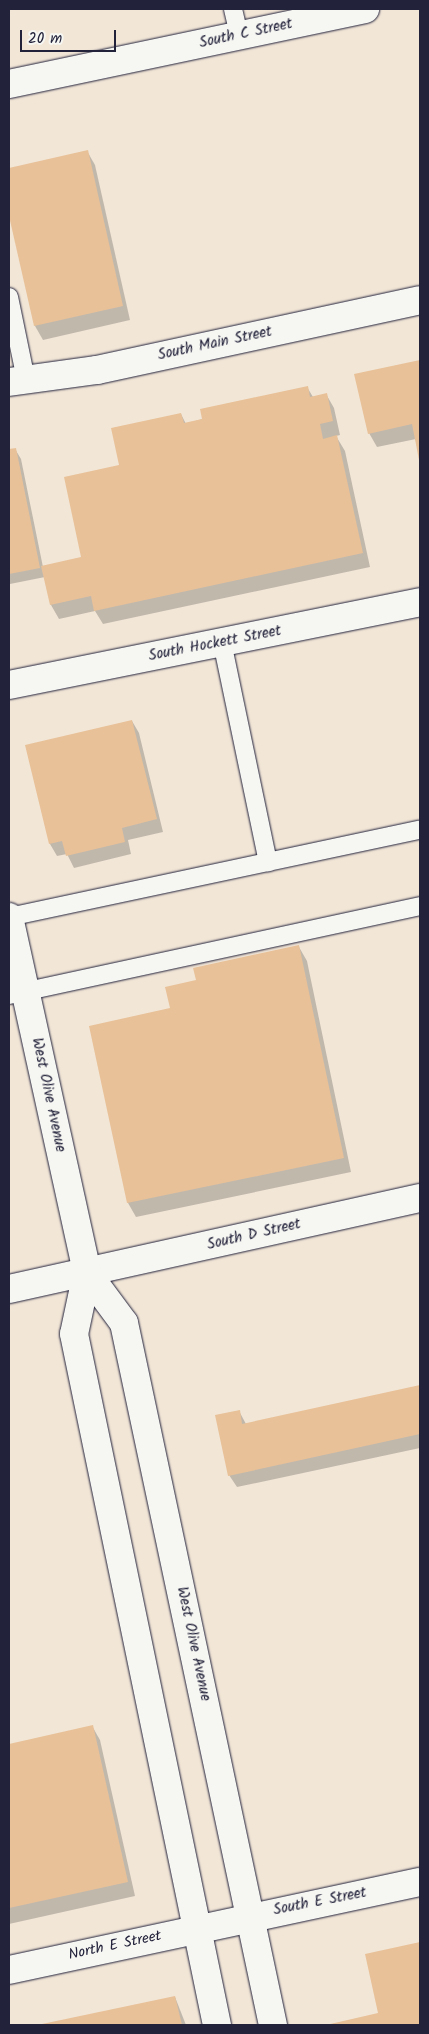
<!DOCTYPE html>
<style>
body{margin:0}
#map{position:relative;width:429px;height:2034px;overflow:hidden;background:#f2e6d7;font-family:Kalam,sans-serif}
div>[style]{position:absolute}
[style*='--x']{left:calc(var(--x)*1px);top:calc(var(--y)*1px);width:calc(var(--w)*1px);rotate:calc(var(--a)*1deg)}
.shadow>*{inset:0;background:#0003}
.building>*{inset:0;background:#e8c198}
.roads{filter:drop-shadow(0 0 1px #22223b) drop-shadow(0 0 1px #22223b)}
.lane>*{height:18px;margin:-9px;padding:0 9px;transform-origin:9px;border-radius:9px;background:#f6f6f2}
.street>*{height:28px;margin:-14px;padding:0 14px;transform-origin:14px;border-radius:14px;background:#f6f6f2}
.secondary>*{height:28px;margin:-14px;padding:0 14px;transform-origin:14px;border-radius:14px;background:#f6f6f2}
span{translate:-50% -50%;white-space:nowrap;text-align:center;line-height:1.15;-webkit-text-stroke:4.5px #f6f6f2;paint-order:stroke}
.street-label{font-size:15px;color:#22223b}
.frame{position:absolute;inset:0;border:10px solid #22223b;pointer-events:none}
.scale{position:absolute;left:20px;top:30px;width:96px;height:22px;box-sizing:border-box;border:2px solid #22223b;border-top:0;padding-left:6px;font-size:15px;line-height:18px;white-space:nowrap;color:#22223b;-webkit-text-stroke:4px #f6f6f2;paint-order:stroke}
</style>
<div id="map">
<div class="shadow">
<div style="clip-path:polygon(87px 151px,95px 165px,130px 320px,43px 340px,35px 326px,9px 210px,9px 169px)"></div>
<div style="clip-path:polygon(420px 361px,420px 458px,416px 439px,377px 447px,369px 433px,356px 375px)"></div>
<div style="clip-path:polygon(307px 387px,313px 397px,326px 394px,334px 408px,340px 435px,336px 436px,345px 451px,370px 567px,103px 624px,95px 611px,59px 619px,51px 605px,45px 577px,10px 584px,9px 451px,15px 449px,21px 459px,43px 567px,83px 558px,121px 466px,181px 414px,186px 424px)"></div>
<div style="clip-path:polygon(132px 721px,139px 733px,163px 832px,128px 840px,131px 854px,74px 868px,67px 854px,57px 856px,50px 844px,26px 746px)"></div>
<div style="clip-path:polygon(299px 947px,307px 961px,351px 1172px,136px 1217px,128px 1203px,91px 1027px,171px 1009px,198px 981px)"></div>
<div style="clip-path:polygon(420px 1387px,420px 1448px,237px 1487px,229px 1475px,239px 1411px,246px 1424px)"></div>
<div style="clip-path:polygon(92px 1726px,100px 1740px,135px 1896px,9px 1924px,9px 1745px)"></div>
<div style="clip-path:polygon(420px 1943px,420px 2025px,328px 2025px,380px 2014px,367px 1955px)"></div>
<div style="clip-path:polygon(175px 1997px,186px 2025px,44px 2025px)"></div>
</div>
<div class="building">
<div style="clip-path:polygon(88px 150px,123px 306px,34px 326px,9px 216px,9px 168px)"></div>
<div style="clip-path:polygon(420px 360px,420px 460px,419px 460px,412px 424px,368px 434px,354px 374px)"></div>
<div style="clip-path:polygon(308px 386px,310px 397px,327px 393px,333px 421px,320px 424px,323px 439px,337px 435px,363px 553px,94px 611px,91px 596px,50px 605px,41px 566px,81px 557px,64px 477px,119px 465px,111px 428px,181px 413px,184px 423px,202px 419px,200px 409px)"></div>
<div style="clip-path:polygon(16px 448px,40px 568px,9px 574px,9px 449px)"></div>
<div style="clip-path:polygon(132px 720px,157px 819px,122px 828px,125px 842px,66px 856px,62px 841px,49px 844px,25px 745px)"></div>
<div style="clip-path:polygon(299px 945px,344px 1158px,127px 1203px,89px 1026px,170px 1008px,165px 987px,196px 980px,193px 968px)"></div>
<div style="clip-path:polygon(420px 1385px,420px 1434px,228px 1476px,215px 1415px,240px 1410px,242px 1424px)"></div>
<div style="clip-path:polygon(93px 1725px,128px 1882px,9px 1908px,9px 1744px)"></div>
<div style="clip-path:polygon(420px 1942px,420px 2025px,326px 2025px,378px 2013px,365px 1954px)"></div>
<div style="clip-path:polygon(175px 1996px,182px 2025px,42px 2025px,42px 2024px)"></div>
</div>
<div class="roads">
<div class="lane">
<div style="--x:233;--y:9;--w:27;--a:77"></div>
<div style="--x:9;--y:297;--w:85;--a:78.4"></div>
<div style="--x:222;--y:642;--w:225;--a:78.2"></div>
<div style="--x:9;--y:917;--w:420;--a:-12"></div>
<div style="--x:9;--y:995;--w:421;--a:-12.2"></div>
</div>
<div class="street">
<div style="--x:9;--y:84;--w:364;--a:-11.9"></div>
<div style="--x:9;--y:685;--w:419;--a:-11.4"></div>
<div style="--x:9;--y:1289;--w:421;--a:-12.5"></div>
<div style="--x:9;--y:1970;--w:420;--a:-12.1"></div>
</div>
<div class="secondary">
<div style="--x:9;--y:382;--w:89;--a:-7.8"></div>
<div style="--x:97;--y:370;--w:330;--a:-12.2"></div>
<div style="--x:9;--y:917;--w:364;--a:77.6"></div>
<div style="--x:87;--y:1273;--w:62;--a:53.5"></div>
<div style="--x:124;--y:1323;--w:718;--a:78.02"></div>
<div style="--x:87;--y:1273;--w:62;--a:102"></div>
<div style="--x:74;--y:1334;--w:706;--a:78.31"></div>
</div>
</div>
<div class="street-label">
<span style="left:246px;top:34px;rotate:-12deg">South C Street</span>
<span style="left:215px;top:344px;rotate:-12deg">South Main Street</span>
<span style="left:215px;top:644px;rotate:-11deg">South Hockett Street</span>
<span style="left:48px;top:1095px;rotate:78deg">West Olive Avenue</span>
<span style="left:254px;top:1235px;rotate:-13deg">South D Street</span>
<span style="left:193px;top:1644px;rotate:78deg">West Olive Avenue</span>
<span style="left:320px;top:1902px;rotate:-11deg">South E Street</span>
<span style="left:115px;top:1946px;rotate:-12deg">North E Street</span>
</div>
<div class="frame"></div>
<div class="scale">20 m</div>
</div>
